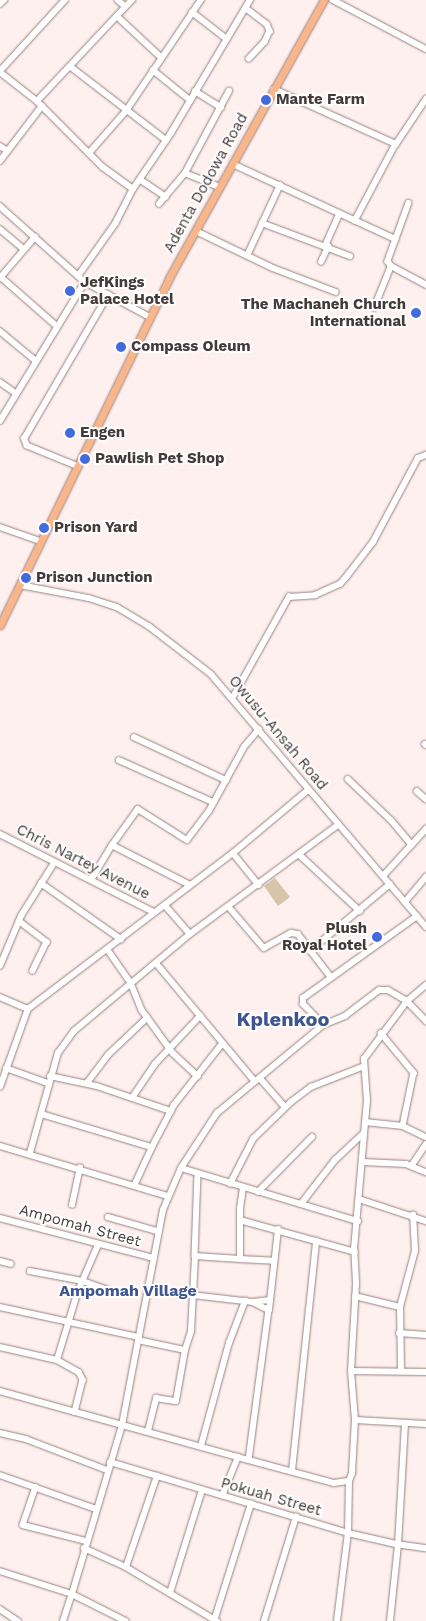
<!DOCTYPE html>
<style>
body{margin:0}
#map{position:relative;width:426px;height:1621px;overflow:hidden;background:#fef0ee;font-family:"Work Sans",sans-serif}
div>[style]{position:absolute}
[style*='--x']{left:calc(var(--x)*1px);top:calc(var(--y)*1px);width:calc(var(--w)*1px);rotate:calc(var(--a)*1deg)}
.green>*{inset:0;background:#d8c4a9}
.roads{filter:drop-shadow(0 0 1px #978280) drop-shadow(0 0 1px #978280)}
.minor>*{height:5.5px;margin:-2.75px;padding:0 2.75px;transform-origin:2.75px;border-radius:2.75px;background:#fff}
.major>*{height:7px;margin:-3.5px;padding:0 3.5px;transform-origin:3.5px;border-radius:3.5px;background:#f9b68b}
.dots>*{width:14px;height:14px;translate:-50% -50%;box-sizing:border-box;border:2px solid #fff;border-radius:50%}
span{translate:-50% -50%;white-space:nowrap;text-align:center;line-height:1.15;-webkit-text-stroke:4px #fff;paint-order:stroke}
.poi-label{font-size:15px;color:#433a39;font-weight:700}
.left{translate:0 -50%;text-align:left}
.right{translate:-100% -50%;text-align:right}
.street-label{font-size:15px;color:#433a39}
.neighbourhood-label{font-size:16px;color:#3e5590;font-weight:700}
.district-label{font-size:20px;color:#3e5590;font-weight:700}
</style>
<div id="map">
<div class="green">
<div style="clip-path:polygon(275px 878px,290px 897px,278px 906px,264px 886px)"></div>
</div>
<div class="roads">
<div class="minor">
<div style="--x:118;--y:0;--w:9;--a:41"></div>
<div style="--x:333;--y:0;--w:105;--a:27.8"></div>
<div style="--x:0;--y:4;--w:6;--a:-45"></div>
<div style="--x:247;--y:9;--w:25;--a:37"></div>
<div style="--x:267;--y:24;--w:8;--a:67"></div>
<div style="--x:270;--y:31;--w:12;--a:114"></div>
<div style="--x:265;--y:42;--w:23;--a:133"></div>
<div style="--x:192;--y:12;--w:44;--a:37.6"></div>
<div style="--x:117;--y:16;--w:60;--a:43"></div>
<div style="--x:71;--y:67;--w:120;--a:37.5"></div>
<div style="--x:153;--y:70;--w:48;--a:39"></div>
<div style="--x:0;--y:71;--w:96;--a:-47.5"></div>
<div style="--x:0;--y:72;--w:47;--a:38.1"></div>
<div style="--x:37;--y:101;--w:93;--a:45"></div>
<div style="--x:103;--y:167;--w:37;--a:36"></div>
<div style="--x:274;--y:89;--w:134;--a:24.3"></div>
<div style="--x:396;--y:144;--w:87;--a:118"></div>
<div style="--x:195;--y:91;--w:31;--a:32"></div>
<div style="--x:37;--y:101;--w:139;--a:-46.8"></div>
<div style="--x:396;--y:144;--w:54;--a:-56.3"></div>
<div style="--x:0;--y:146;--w:9;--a:32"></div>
<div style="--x:89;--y:153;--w:56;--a:-48.6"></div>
<div style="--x:126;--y:111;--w:134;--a:-56"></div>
<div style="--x:0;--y:161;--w:69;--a:-52.6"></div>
<div style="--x:233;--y:164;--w:179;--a:24.8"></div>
<div style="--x:185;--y:173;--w:38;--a:22"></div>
<div style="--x:141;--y:180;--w:30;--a:34"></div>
<div style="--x:409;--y:203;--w:62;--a:109.9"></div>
<div style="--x:388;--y:261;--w:6;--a:59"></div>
<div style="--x:391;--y:266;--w:40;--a:28"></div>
<div style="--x:159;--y:204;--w:40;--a:-50"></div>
<div style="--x:185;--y:173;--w:93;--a:-61.8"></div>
<div style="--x:0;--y:206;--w:114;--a:41.8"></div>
<div style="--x:85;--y:282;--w:74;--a:28.3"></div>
<div style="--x:262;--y:223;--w:94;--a:20.6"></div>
<div style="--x:0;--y:229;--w:30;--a:40"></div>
<div style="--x:196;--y:231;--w:85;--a:25.7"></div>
<div style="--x:273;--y:268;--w:67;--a:20.9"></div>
<div style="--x:325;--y:246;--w:35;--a:-66"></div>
<div style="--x:247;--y:256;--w:78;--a:-65.1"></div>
<div style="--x:321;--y:262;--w:17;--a:-65"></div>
<div style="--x:0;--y:276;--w:76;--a:41.3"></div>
<div style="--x:78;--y:276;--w:64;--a:-54.6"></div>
<div style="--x:115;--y:224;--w:39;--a:-63"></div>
<div style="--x:133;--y:189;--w:68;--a:-55.8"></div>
<div style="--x:171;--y:133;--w:155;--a:-59.3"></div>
<div style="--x:0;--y:278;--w:54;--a:-49.5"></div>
<div style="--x:374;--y:308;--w:45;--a:-68"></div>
<div style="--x:0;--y:331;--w:45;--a:39.6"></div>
<div style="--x:0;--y:382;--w:19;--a:35"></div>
<div style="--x:0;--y:421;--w:163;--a:-58.6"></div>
<div style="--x:76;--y:466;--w:53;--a:-157.8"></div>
<div style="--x:27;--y:446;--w:8;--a:-113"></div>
<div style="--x:24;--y:439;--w:167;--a:-59.7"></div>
<div style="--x:0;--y:527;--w:42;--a:19.3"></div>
<div style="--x:20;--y:585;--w:70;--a:10.7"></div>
<div style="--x:89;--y:598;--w:29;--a:18"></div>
<div style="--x:117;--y:607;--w:37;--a:31"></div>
<div style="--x:149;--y:626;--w:78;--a:37.7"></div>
<div style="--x:211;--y:674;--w:332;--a:49.6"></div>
<div style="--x:233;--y:697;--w:115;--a:-60.8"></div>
<div style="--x:289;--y:597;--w:26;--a:-4"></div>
<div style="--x:315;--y:595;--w:27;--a:-24"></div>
<div style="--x:340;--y:584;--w:11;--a:-49"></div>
<div style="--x:347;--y:576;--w:43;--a:-52.6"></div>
<div style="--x:373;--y:542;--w:95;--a:-61.8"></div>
<div style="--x:418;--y:458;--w:9;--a:-21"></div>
<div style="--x:134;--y:737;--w:102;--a:25.1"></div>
<div style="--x:425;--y:744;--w:1;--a:45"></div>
<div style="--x:119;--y:760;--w:103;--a:24.1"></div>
<div style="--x:348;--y:779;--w:61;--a:43.7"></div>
<div style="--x:392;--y:821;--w:31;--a:50"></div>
<div style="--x:417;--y:791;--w:12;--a:42"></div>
<div style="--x:0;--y:834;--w:173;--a:26.9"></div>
<div style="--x:112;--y:845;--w:44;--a:-54.2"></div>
<div style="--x:138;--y:809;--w:58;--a:32.3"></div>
<div style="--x:187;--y:840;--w:36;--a:-53"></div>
<div style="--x:209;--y:811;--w:73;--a:-61.3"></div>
<div style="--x:244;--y:747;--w:23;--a:-50"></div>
<div style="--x:233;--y:853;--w:98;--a:-40"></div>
<div style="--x:300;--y:855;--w:82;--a:43"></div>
<div style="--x:383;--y:876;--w:64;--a:-47.5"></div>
<div style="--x:91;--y:880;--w:41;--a:-59"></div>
<div style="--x:112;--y:845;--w:88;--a:27.1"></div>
<div style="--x:41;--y:883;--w:98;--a:35"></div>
<div style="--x:405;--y:902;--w:33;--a:-50"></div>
<div style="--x:165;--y:905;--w:38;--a:49"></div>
<div style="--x:229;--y:907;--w:54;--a:49.5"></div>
<div style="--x:264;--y:948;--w:31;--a:-29"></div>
<div style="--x:291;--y:933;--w:7;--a:8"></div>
<div style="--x:298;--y:934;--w:54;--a:52.5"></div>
<div style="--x:19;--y:921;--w:35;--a:37"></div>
<div style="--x:47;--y:942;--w:32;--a:116"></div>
<div style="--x:108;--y:950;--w:40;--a:55.1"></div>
<div style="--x:131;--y:983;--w:29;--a:68"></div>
<div style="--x:142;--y:1010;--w:53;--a:54.2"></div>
<div style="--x:173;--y:1053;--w:34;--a:43"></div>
<div style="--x:310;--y:951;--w:104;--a:-39.9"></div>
<div style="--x:157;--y:964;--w:153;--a:50.1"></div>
<div style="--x:0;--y:966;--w:54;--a:-67.2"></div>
<div style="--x:21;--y:916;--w:62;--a:-58.1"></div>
<div style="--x:0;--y:997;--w:30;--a:23"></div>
<div style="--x:323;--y:1025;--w:29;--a:-134"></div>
<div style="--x:303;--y:1004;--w:6;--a:-90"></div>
<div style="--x:303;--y:998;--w:140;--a:-35.7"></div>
<div style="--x:381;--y:1033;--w:52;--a:50.5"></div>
<div style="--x:414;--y:1073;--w:54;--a:101.7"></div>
<div style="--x:6;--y:1068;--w:45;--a:19.7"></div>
<div style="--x:50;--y:1076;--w:48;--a:12"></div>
<div style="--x:97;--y:1086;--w:78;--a:18.7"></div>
<div style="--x:260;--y:1078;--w:38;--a:49"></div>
<div style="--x:87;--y:1083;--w:35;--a:-53"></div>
<div style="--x:108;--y:1055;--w:54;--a:-43.5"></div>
<div style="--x:0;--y:1087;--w:83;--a:-70.3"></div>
<div style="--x:28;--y:1009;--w:258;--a:-37.3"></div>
<div style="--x:233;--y:853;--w:41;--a:50.9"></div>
<div style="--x:132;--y:1098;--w:41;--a:-55.9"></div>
<div style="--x:155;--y:1064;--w:66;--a:-46.8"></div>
<div style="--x:41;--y:1114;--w:116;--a:16.6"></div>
<div style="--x:152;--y:1147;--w:47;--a:-62.4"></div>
<div style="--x:174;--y:1105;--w:78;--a:-51.8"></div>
<div style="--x:365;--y:1122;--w:38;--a:6"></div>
<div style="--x:403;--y:1126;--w:25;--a:26"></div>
<div style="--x:0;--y:1146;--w:175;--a:16.6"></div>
<div style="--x:30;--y:1153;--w:104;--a:-74.4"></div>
<div style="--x:58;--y:1053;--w:27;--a:-54"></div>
<div style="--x:74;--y:1031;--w:151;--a:-39.9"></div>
<div style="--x:190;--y:934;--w:184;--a:-36.4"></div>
<div style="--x:363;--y:1162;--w:43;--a:2.7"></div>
<div style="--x:406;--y:1164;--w:22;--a:22"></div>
<div style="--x:412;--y:1165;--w:25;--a:-56"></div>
<div style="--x:181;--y:1168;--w:185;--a:16.7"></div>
<div style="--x:198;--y:1174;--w:82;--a:92.1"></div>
<div style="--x:195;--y:1256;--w:45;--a:3.8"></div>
<div style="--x:240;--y:1259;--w:50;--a:-90"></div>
<div style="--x:240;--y:1209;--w:21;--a:-82"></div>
<div style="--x:135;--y:1184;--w:41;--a:-65.3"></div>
<div style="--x:230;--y:1184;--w:51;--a:-62.9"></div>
<div style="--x:253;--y:1139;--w:53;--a:-44.2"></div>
<div style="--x:291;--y:1102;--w:25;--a:-37"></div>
<div style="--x:311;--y:1087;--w:55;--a:-21.4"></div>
<div style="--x:258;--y:1192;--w:77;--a:-45.5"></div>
<div style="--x:359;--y:1199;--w:71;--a:18.2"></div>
<div style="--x:301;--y:1204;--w:56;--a:-52.3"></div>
<div style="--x:335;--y:1160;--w:38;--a:-43"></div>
<div style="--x:72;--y:1205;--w:38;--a:-78"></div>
<div style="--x:108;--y:1217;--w:51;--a:15.9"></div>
<div style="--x:0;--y:1218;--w:159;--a:14.6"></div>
<div style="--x:240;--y:1220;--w:119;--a:15.5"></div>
<div style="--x:240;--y:1259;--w:34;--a:3"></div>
<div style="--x:0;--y:1261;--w:11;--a:15"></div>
<div style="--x:30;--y:1271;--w:54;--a:10.7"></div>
<div style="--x:83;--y:1281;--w:30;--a:20"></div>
<div style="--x:149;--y:1290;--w:105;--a:6.6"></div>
<div style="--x:253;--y:1302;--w:18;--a:27"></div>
<div style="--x:269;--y:1310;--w:151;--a:97.6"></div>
<div style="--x:355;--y:1296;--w:46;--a:13.7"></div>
<div style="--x:253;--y:1302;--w:17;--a:-7"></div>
<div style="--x:0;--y:1307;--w:142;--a:12.2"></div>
<div style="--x:269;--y:1310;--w:81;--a:-83.6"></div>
<div style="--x:399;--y:1333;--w:27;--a:4"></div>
<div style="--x:138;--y:1340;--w:48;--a:12"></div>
<div style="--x:185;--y:1350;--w:20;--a:-72"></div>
<div style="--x:191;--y:1331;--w:75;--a:-86.9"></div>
<div style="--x:0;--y:1347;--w:58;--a:12.8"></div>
<div style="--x:57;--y:1360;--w:25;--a:29"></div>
<div style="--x:79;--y:1372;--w:9;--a:63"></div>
<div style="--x:83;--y:1380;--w:33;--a:104"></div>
<div style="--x:57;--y:1360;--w:72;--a:-73.1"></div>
<div style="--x:78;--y:1291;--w:50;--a:-66.5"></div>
<div style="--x:401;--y:1369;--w:62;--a:-90.9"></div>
<div style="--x:400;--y:1307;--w:58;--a:-75"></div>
<div style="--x:415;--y:1251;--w:36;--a:-93"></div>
<div style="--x:351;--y:1371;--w:75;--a:0.8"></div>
<div style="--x:0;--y:1391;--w:258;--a:15.5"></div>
<div style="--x:249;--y:1460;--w:88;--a:15.1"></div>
<div style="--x:334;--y:1483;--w:15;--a:-8"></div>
<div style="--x:349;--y:1481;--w:9;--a:-69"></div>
<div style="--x:352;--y:1473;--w:53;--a:-86.8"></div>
<div style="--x:355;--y:1420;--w:49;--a:-94.7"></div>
<div style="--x:351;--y:1371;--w:88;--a:-86.7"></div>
<div style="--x:356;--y:1283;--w:34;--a:-93"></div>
<div style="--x:354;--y:1249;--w:149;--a:-85"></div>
<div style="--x:367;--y:1101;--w:42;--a:-94.1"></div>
<div style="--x:364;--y:1059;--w:72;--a:-53.4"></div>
<div style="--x:407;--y:1001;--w:25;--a:-40"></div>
<div style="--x:355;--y:1420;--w:71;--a:3.2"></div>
<div style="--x:148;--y:1431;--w:34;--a:-76"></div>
<div style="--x:156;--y:1398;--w:20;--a:9"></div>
<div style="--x:176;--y:1401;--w:52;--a:-80"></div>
<div style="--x:0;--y:1433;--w:27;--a:13"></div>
<div style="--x:26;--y:1439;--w:87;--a:20.9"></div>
<div style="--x:201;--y:1446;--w:107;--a:-74.8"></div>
<div style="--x:229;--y:1343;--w:45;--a:-69.1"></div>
<div style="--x:110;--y:1462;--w:248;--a:16.6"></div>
<div style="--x:348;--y:1533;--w:49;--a:12.9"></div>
<div style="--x:396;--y:1544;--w:30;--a:8"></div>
<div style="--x:292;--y:1471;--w:231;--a:-84"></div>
<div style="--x:0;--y:1475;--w:102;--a:19.5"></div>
<div style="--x:36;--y:1487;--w:40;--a:108.9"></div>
<div style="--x:23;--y:1525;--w:65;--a:14.3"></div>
<div style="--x:222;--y:1496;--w:42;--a:-67.7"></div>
<div style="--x:84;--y:1548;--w:46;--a:24.3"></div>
<div style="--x:126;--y:1567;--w:106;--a:30.7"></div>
<div style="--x:126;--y:1567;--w:96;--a:-71.2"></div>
<div style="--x:0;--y:1571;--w:76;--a:17.7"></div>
<div style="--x:72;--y:1594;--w:176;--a:-73.5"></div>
<div style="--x:122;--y:1425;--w:219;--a:-79.2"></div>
<div style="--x:163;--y:1210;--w:46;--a:-66.8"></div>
<div style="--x:181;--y:1168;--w:66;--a:-56.8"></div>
<div style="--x:217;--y:1113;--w:138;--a:-39.7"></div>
<div style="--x:323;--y:1025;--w:24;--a:-22"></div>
<div style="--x:345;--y:1016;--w:43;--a:-37.4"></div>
<div style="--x:379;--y:990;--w:9;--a:0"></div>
<div style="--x:388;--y:990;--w:22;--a:30"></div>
<div style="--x:407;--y:1001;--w:28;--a:46"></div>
<div style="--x:170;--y:1593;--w:108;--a:-72.7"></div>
<div style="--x:0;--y:1609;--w:22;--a:34"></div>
<div style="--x:63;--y:1621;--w:28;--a:-72"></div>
<div style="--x:72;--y:1594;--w:60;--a:26.6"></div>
<div style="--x:214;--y:1621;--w:123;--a:-72.5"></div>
<div style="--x:264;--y:1621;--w:109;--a:-72.9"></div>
<div style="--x:337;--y:1621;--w:89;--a:-82.9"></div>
<div style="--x:348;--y:1533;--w:52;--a:-88.9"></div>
<div style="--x:390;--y:1621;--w:76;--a:-84"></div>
<div style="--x:398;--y:1545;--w:122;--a:-86.7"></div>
</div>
<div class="major">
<div style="--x:0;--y:625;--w:386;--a:-64"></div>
<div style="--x:169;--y:278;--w:318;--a:-60.9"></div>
</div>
</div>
<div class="dots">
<div style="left:266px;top:100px;background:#436bdd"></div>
<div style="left:70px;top:291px;background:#436bdd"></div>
<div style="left:416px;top:313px;background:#436bdd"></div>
<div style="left:121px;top:347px;background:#436bdd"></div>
<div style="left:70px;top:433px;background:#436bdd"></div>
<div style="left:85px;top:459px;background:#436bdd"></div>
<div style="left:44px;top:528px;background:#436bdd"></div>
<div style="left:26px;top:578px;background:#436bdd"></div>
<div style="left:377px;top:937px;background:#436bdd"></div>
</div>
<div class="poi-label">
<span class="left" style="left:276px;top:100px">Mante Farm</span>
<span class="left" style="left:80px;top:291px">JefKings<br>Palace Hotel</span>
<span class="right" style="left:406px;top:313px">The Machaneh Church<br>International</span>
<span class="left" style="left:131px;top:347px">Compass Oleum</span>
<span class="left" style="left:80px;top:433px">Engen</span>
<span class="left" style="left:95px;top:459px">Pawlish Pet Shop</span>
<span class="left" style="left:54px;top:528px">Prison Yard</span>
<span class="left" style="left:36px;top:578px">Prison Junction</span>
<span class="right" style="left:367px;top:937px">Plush<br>Royal Hotel</span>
</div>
<div class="street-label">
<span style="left:206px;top:183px;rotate:-61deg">Adenta Dodowa Road</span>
<span style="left:278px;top:733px;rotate:50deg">Owusu-Ansah Road</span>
<span style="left:83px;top:862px;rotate:27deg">Chris Nartey Avenue</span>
<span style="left:80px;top:1226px;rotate:15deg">Ampomah Street</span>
<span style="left:271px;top:1497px;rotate:16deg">Pokuah Street</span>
</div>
<div class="neighbourhood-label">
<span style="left:128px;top:1291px">Ampomah Village</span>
</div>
<div class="district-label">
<span style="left:283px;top:1019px">Kplenkoo</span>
</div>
</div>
